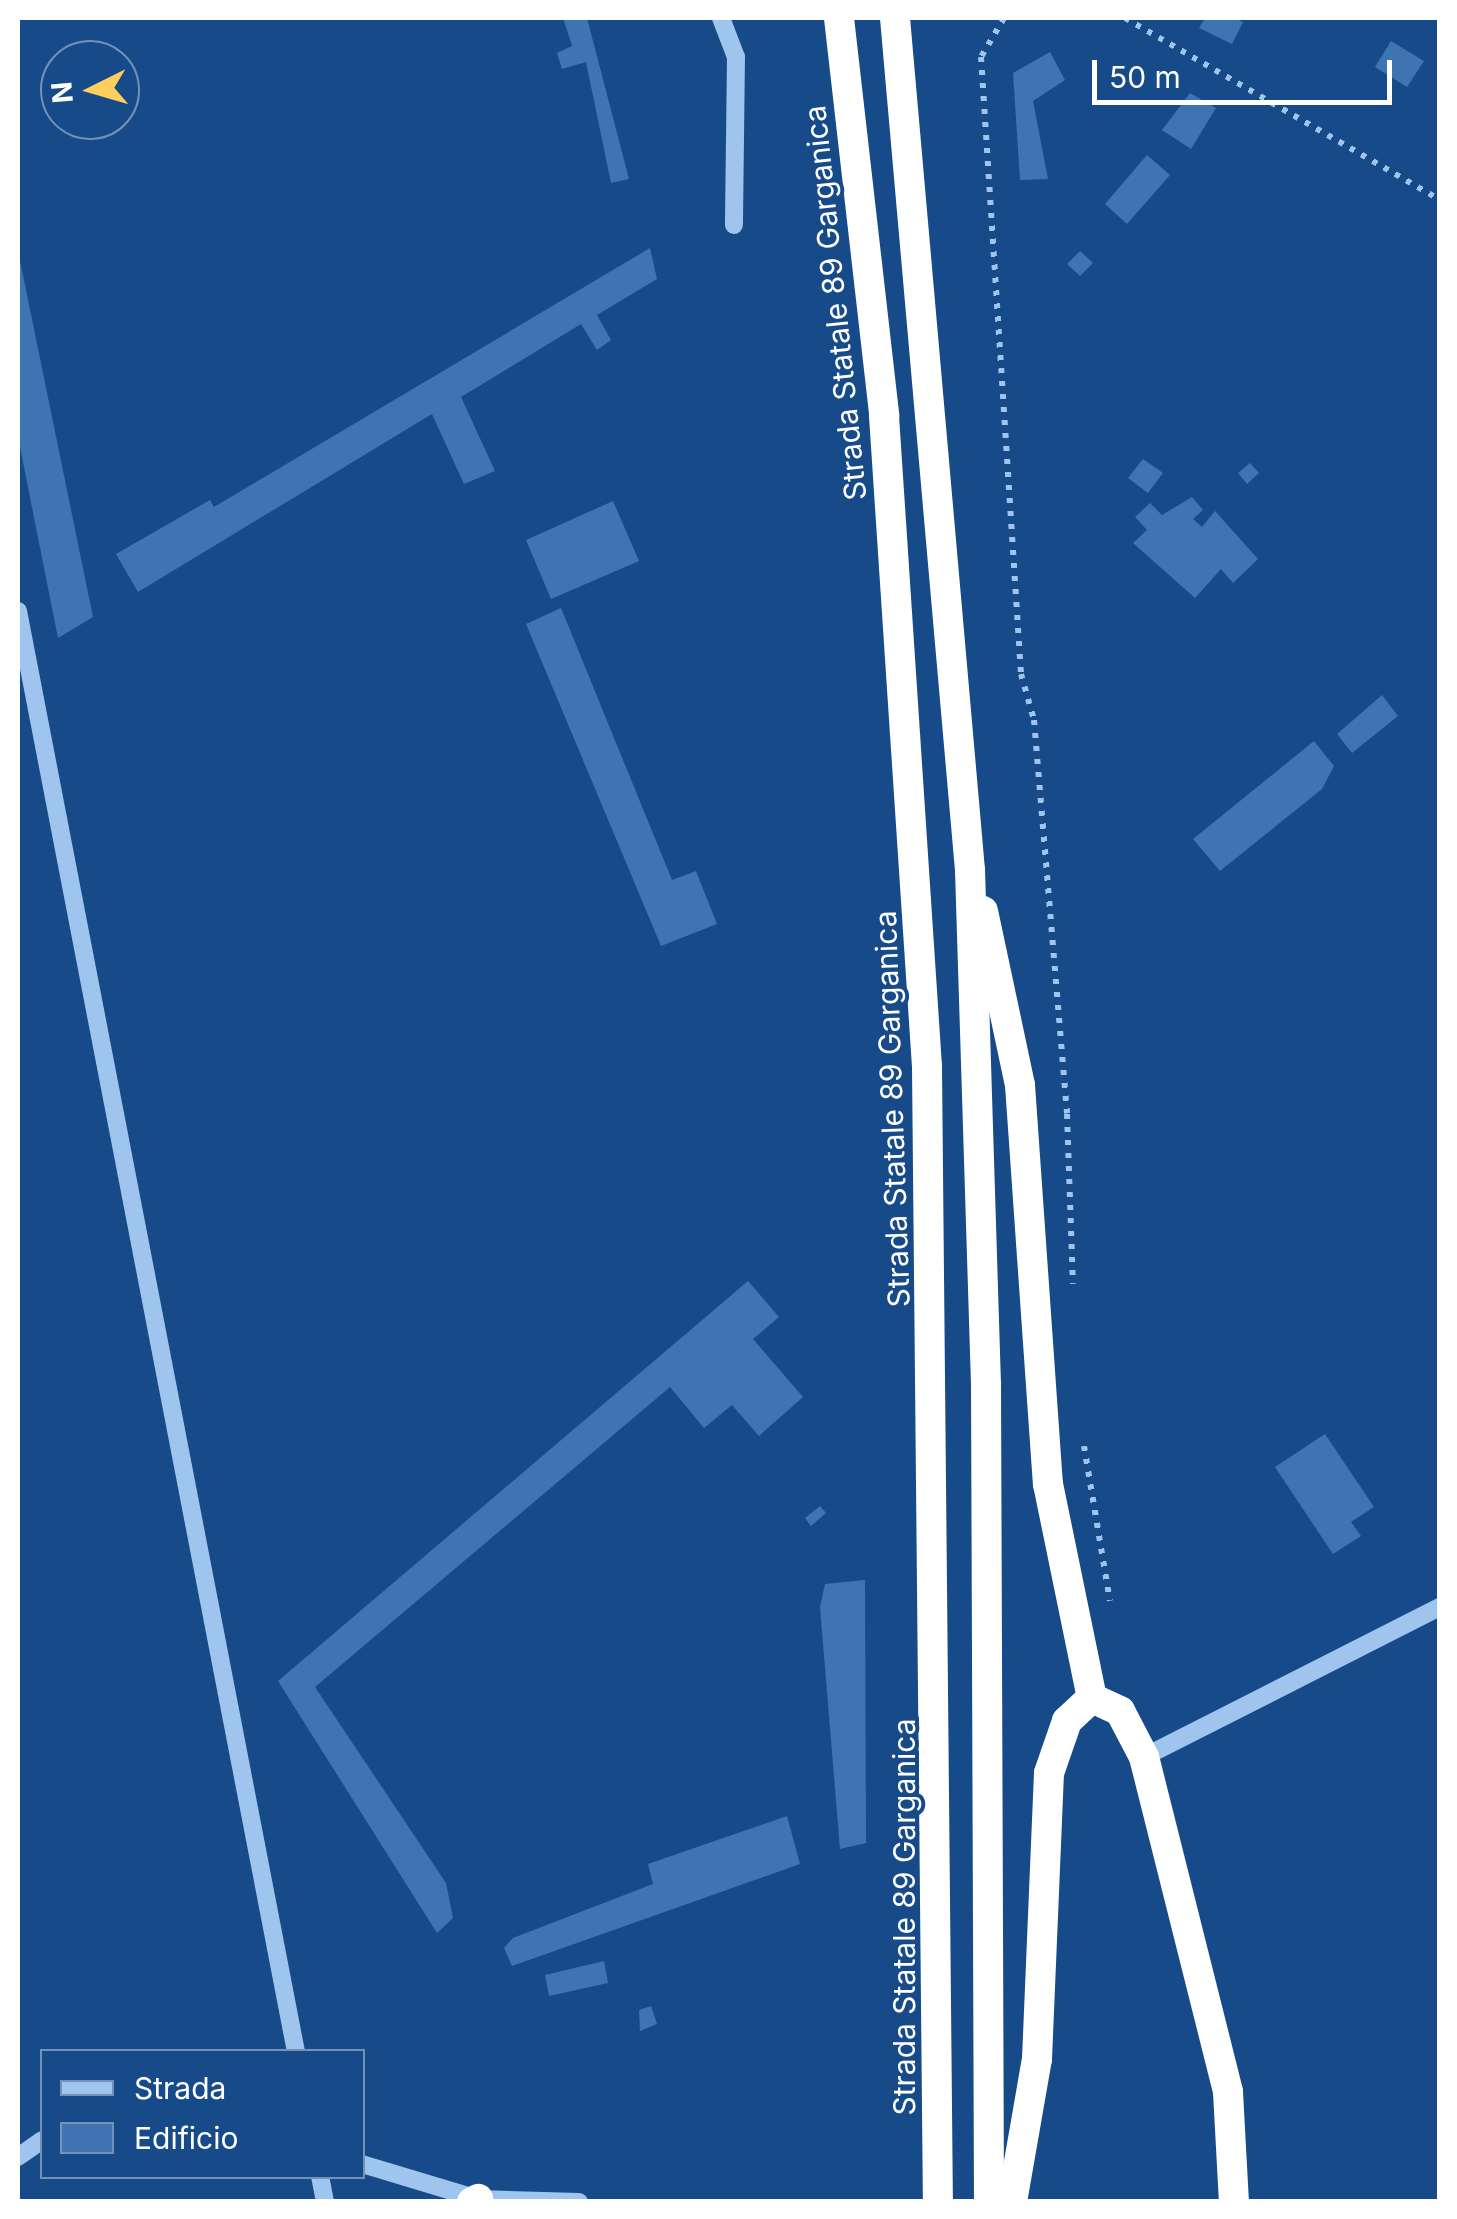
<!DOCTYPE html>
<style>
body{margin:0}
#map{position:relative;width:1457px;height:2219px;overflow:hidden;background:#174a89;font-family:Inter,sans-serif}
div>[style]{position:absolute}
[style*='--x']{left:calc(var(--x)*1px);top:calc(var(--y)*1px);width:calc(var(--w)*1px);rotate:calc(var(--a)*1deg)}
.building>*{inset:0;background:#3f74b2}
.path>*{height:6px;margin-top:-3px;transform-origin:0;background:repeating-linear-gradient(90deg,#9fc4ee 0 5px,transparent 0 13px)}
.minor>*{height:18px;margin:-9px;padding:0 9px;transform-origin:9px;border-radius:9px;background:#9fc4ee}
.highway>*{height:30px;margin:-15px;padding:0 15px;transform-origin:15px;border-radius:15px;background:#fff}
span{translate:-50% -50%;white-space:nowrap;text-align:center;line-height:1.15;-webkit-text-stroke:8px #174a89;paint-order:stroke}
.street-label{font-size:30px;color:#fff}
.frame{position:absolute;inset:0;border:20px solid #fff;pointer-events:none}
.legend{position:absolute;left:40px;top:2049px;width:325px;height:130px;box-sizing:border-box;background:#174a89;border:2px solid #7492b8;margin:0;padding:12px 18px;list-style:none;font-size:30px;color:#fff}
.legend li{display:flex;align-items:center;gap:20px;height:50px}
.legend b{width:50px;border:2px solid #7492b8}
.north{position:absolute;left:40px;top:40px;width:100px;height:100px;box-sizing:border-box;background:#174a89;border:2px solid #7492b8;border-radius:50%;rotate:265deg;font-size:28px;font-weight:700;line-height:40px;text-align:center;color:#fff}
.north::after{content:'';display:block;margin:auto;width:35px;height:45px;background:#ffce5c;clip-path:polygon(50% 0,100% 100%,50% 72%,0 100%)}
.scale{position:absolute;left:1092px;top:60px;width:300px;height:45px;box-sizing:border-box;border:5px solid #fff;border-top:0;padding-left:12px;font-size:30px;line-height:35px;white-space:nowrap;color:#fff;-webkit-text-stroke:8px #174a89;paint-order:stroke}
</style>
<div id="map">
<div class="building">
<div style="clip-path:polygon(563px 18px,587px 18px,629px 179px,611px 183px,586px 62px,562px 69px,557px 53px,572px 46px)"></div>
<div style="clip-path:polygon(1205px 18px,1234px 18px,1243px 22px,1232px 44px,1199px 28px)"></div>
<div style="clip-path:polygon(1391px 41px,1424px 61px,1407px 87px,1375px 67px)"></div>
<div style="clip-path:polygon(1050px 52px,1065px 80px,1033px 101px,1048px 179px,1020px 180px,1013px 73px)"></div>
<div style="clip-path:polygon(1190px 93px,1216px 108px,1191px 149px,1162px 130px)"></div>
<div style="clip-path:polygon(1147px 155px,1170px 175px,1127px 224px,1105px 204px)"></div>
<div style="clip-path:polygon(650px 248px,657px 279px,597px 315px,611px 340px,597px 350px,581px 324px,461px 397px,495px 471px,464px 484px,432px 414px,138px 592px,116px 554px,210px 500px,214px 507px)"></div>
<div style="clip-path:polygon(18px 251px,93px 617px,58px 638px,18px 437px)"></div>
<div style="clip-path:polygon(1080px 251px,1093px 263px,1080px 276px,1067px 264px)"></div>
<div style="clip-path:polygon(1143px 459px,1163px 473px,1148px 493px,1128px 478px)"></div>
<div style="clip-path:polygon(1250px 463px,1259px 473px,1247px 484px,1238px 473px)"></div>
<div style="clip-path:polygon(1192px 497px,1203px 510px,1193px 519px,1202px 527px,1215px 511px,1258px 559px,1233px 583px,1221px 569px,1195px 598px,1133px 543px,1147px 530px,1135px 517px,1150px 503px,1162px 515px)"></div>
<div style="clip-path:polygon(613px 501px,639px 561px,551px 599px,526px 540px)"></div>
<div style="clip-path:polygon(561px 608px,672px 880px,696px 871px,717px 924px,661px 946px,526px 624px)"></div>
<div style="clip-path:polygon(1382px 695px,1398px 716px,1352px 753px,1337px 734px)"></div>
<div style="clip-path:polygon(1314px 741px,1334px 766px,1322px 789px,1220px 871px,1193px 839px)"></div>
<div style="clip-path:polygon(748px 1281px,779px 1317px,753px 1339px,803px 1397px,759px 1436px,732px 1405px,704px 1428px,670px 1387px,315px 1687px,446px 1883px,453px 1918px,437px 1933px,278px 1681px)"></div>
<div style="clip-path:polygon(1325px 1434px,1374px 1507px,1351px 1522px,1361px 1536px,1333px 1554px,1275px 1467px)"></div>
<div style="clip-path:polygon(820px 1506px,826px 1513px,811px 1526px,805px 1518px)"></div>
<div style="clip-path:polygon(865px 1580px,866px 1843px,840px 1849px,820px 1607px,825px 1584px)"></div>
<div style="clip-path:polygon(787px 1816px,800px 1864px,512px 1966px,504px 1948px,513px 1938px,653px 1884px,648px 1864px)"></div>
<div style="clip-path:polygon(604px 1961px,608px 1983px,549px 1996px,545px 1975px)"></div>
<div style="clip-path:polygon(651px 2006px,657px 2024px,640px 2031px,639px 2010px)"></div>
</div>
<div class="path">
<div style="--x:1004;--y:18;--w:45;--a:120.5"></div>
<div style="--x:981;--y:57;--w:618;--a:86.29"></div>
<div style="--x:1021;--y:674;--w:48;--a:74.2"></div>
<div style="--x:1034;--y:720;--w:395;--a:85.2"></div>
<div style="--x:1067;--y:1114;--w:170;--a:88"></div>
<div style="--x:1125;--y:18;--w:364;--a:30"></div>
<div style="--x:1084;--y:1446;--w:157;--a:80.5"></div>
</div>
<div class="minor">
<div style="--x:721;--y:18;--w:42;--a:69"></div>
<div style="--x:736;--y:57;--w:168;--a:90.7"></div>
<div style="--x:18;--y:611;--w:1468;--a:79.08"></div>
<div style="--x:1144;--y:1757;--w:332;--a:-26.9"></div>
<div style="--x:18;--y:2157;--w:29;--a:-35"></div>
<div style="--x:362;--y:2164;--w:121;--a:16.8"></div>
<div style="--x:478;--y:2199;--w:101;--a:1.7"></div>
<div style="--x:320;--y:2176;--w:26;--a:79"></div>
</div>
<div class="highway">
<div style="--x:839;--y:18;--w:401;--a:83.5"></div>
<div style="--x:884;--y:416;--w:651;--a:86.22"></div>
<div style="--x:927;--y:1066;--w:1136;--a:89.45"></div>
<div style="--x:895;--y:18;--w:855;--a:84.97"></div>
<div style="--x:970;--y:870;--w:514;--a:88.22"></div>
<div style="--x:986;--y:1384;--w:818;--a:89.79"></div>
<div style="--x:983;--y:911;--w:178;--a:78"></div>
<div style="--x:1020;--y:1085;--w:400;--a:86"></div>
<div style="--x:1048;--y:1484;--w:218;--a:78.4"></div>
<div style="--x:472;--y:2202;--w:7;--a:-27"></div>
<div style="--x:1012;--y:2202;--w:145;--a:-80.1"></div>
<div style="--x:1037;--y:2059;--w:286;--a:-87.6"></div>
<div style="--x:1049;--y:1773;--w:55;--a:-70.9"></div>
<div style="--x:1067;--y:1721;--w:34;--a:-43"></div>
<div style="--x:1092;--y:1698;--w:31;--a:25"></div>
<div style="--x:1120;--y:1711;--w:52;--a:62.4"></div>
<div style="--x:1144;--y:1757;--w:345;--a:75.9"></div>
<div style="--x:1228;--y:2092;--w:110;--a:86.9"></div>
</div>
<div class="street-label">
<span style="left:835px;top:303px;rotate:-96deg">Strada Statale 89 Garganica</span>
<span style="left:892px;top:1109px;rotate:-92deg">Strada Statale 89 Garganica</span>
<span style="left:904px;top:1917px;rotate:-90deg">Strada Statale 89 Garganica</span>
</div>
<div class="frame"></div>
<ul class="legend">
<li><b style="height:12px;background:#9fc4ee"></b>Strada</li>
<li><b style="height:28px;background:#3f74b2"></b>Edificio</li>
</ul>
<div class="north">N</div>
<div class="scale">50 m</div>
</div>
